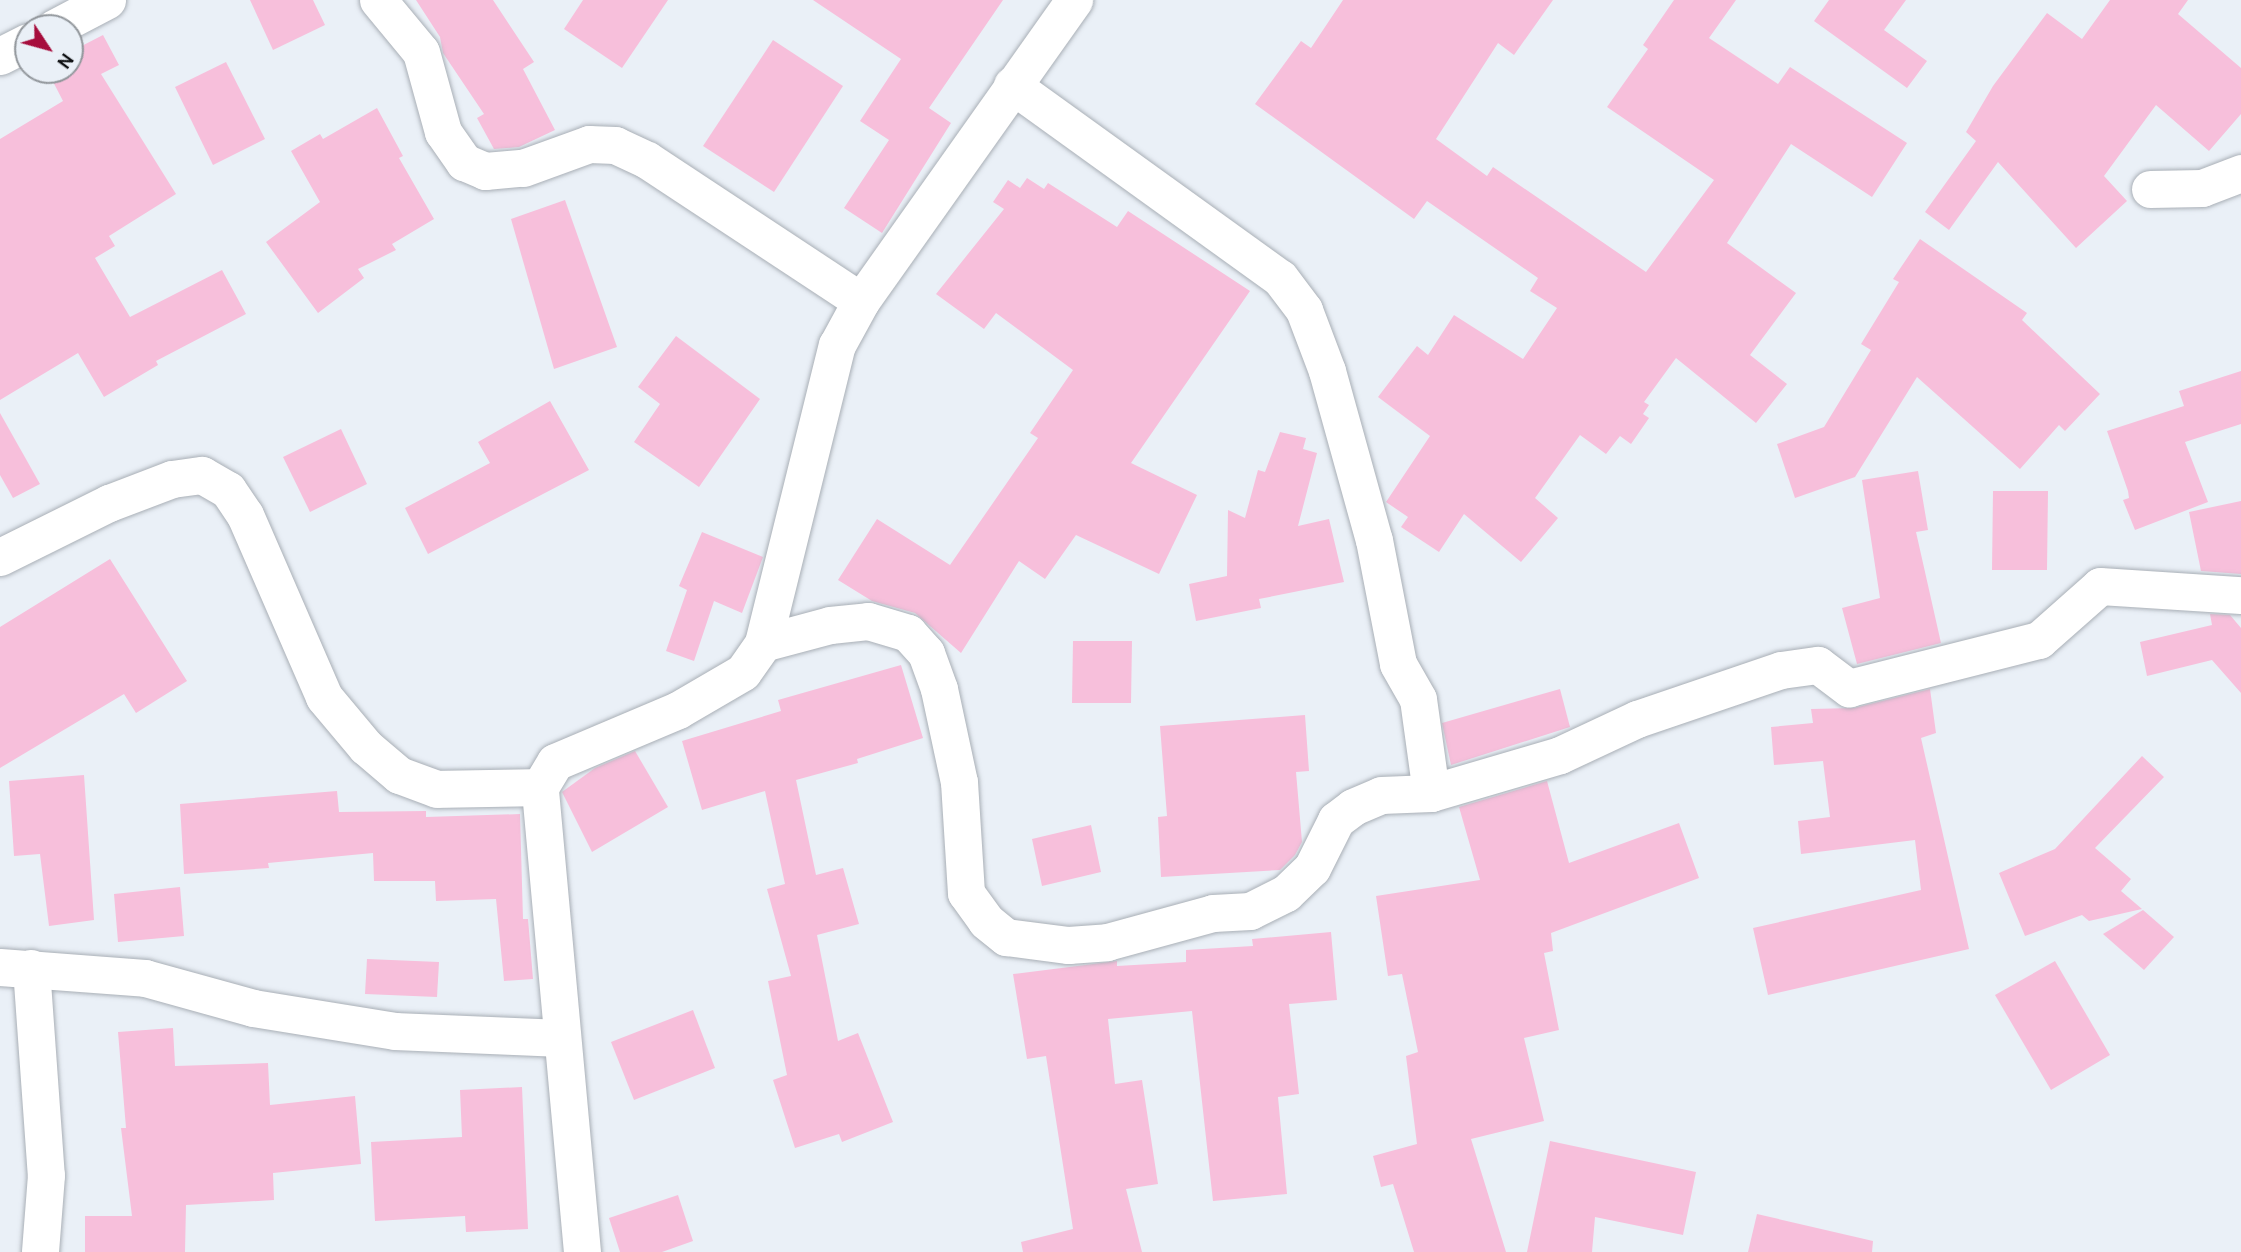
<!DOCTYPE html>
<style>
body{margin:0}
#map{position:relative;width:2241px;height:1252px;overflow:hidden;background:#eaf0f7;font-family:Overpass,sans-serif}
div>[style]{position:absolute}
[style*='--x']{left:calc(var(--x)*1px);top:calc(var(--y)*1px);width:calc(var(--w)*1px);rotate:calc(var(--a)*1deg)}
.building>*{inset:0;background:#f7bfdb}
.roads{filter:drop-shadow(0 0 2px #a9afb6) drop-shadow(0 0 2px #a9afb6)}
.minor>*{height:37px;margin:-18.5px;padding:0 18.5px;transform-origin:18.5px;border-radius:18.5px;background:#fff}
span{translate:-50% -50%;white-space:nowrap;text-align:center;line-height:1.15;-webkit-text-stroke:5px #eaf0f7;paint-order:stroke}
.north{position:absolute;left:14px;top:14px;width:70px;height:70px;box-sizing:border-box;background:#eaf0f7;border:2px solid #92979c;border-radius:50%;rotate:126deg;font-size:19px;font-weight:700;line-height:28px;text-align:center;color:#0f1113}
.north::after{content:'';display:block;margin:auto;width:24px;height:32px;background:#a60d3c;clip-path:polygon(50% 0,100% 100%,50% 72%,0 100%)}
</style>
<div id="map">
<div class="building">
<div style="clip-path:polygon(250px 0,313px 0,325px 25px,273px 50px)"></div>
<div style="clip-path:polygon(416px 0,493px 0,534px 62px,523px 69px,555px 130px,519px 147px,494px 149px,477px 118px,484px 114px,443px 53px,440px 37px)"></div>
<div style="clip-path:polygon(583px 0,668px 0,622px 68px,564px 29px)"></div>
<div style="clip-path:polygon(813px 0,1003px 0,929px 108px,951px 123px,882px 233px,844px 208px,889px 140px,860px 121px,901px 59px)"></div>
<div style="clip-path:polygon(1343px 0,1553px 0,1514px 55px,1498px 43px,1436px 139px,1487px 176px,1493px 167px,1646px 272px,1714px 180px,1607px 107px,1648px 49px,1643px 45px,1674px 0,1736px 0,1709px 38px,1778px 84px,1790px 67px,1907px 143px,1872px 197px,1791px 144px,1727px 243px,1796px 293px,1750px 355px,1787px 384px,1756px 423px,1676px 358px,1644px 402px,1649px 405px,1643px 414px,1649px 418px,1631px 444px,1620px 436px,1606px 454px,1580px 435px,1535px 498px,1558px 518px,1521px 562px,1464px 514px,1439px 552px,1401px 527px,1408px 517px,1386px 502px,1430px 436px,1378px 397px,1417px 346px,1428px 355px,1454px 315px,1523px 359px,1557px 308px,1530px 291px,1538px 278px,1427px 201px,1414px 219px,1255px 104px,1301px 41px,1311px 48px)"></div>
<div style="clip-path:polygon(1829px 0,1906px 0,1884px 30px,1927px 61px,1907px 88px,1814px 21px)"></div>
<div style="clip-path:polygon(2110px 0,2188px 0,2178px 14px,2241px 68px,2241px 114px,2209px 151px,2156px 105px,2104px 176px,2127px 201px,2076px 248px,1998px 162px,1949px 230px,1925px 212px,1976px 141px,1966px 132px,1993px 86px,2047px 13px,2082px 39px)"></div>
<div style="clip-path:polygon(103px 35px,119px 65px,101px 74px,176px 194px,109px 236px,115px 246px,95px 258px,130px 317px,222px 270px,246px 314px,156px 361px,158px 365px,104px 397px,78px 353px,0 400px,0 139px,63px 101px,47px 70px,70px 70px,70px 52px)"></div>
<div style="clip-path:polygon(773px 40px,843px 86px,774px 192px,703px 146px)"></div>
<div style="clip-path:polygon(226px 62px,265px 139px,213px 165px,175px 87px)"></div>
<div style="clip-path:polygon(377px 108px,403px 156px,399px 158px,434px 219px,392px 244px,396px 250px,358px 269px,364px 278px,318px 313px,266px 242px,320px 202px,291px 151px,320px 134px,323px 139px)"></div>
<div style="clip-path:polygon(1027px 178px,1044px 189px,1048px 183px,1117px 227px,1128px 211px,1250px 291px,1131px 463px,1197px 495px,1159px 574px,1076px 535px,1045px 579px,1019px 561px,961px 653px,915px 613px,872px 601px,838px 580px,877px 519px,950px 565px,1038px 438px,1030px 433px,1073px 370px,996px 313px,984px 329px,936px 294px,1004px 209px,993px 202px,1008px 180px,1020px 188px)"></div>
<div style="clip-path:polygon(565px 200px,617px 347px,554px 369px,511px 219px)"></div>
<div style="clip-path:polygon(1920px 239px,2027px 313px,2022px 320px,2100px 394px,2065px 431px,2059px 425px,2020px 469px,1917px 377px,1855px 477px,1795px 498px,1777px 444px,1824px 427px,1871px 350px,1861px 344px,1899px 282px,1893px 279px)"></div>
<div style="clip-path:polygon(676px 336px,760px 399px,699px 487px,634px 442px,660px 404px,638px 387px)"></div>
<div style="clip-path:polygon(2241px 371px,2241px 424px,2185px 442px,2208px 502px,2135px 530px,2123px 500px,2129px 498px,2128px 491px,2107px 431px,2184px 406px,2179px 391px)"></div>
<div style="clip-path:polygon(550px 401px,589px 470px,428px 554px,405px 508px,490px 463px,478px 442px)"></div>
<div style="clip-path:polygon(0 413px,40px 484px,13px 498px,0 475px)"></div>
<div style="clip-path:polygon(341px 429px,367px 484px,310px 512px,283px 457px)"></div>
<div style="clip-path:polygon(1280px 432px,1306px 438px,1303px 449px,1317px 453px,1298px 526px,1329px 519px,1344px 582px,1259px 599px,1261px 608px,1196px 621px,1189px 584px,1227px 576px,1228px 510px,1245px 518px,1258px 470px,1265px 472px)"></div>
<div style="clip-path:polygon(1918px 471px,1928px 530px,1916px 532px,1941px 643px,1857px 664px,1842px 608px,1880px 598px,1862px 480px)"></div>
<div style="clip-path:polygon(1993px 491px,2048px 491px,2047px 570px,1992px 570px)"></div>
<div style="clip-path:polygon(2241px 501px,2241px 574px,2201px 571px,2189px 512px)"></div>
<div style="clip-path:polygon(702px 532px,763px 557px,742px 613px,714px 601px,694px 661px,666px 651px,687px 590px,679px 586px)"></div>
<div style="clip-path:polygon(110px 559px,187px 681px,136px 713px,124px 694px,0 768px,0 627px)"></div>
<div style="clip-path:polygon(2210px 614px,2230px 615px,2241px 628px,2241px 693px,2212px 660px,2147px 676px,2140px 642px,2212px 625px)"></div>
<div style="clip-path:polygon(1073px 641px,1132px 641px,1131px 703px,1072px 703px)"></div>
<div style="clip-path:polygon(901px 665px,923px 738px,857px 759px,858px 763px,796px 780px,816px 875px,843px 868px,859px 924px,817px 935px,838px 1041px,858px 1033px,893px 1122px,842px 1142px,839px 1134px,795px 1148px,773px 1080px,787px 1075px,768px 981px,791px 976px,767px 889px,785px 884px,765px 791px,702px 810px,682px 741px,781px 711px,778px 700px)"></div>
<div style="clip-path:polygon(1560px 689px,1570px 727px,1451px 765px,1442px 723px)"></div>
<div style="clip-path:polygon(1930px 689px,1936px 733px,1921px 738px,1969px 949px,1768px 995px,1753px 928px,1921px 890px,1915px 840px,1801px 854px,1798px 821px,1830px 817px,1823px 761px,1774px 765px,1771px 727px,1813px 723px,1811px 709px,1854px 708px)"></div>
<div style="clip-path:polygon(1305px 715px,1309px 771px,1296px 772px,1302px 842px,1295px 855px,1280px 870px,1161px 877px,1158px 817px,1167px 816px,1160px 726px)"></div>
<div style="clip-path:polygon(635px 751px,668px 807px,592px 852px,562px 792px,595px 768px)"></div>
<div style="clip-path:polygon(2142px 756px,2164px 777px,2095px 848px,2131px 879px,2121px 891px,2142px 909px,2089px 921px,2082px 915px,2025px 936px,1999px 873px,2055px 849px)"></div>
<div style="clip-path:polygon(84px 775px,94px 920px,49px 926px,40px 854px,14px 856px,9px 781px)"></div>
<div style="clip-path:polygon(1547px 781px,1569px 863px,1679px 823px,1699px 878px,1551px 933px,1553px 951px,1544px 953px,1559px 1030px,1524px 1038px,1544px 1121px,1471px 1139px,1506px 1252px,1414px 1252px,1393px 1184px,1381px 1187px,1373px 1156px,1417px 1144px,1406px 1056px,1418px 1052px,1402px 974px,1388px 976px,1376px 896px,1480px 880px,1459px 807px)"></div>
<div style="clip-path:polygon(337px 791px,339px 812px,426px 811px,426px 817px,520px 814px,523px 919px,528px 919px,533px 979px,504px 981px,496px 899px,436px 901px,435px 881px,374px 881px,373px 853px,268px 863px,269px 868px,184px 874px,180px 804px)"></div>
<div style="clip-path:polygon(1091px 825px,1101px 872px,1042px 886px,1032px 839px)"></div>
<div style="clip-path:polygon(180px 887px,184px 936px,118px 942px,114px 894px)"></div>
<div style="clip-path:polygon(2143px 910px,2174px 937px,2144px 970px,2103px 934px)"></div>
<div style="clip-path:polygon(1331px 932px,1337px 1000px,1289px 1004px,1299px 1094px,1278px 1097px,1287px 1194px,1213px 1201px,1192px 1011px,1108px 1019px,1115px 1084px,1142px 1080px,1158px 1184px,1126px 1189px,1142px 1252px,1023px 1252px,1021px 1242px,1073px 1229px,1046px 1056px,1027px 1059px,1013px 974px,1117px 961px,1117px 966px,1186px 962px,1186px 950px,1253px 946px,1252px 939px)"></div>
<div style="clip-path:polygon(367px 959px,439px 962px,437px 997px,365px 994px)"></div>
<div style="clip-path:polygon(2055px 961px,2110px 1055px,2051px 1090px,1995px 995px)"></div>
<div style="clip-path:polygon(693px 1010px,715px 1068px,634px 1100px,611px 1042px)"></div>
<div style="clip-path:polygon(173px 1028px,175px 1066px,268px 1063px,270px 1105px,355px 1096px,361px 1164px,273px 1173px,274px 1200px,186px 1205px,185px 1252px,85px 1252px,85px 1216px,132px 1216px,121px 1128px,126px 1128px,118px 1032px)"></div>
<div style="clip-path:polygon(522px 1087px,528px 1229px,466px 1232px,465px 1216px,375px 1221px,371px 1142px,462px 1137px,460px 1090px)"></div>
<div style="clip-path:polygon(1550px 1141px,1696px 1172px,1683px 1235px,1595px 1217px,1592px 1252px,1527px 1252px)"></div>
<div style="clip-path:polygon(678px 1195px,693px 1241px,662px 1252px,620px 1252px,609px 1218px)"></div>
<div style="clip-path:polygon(1757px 1214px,1873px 1241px,1872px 1252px,1748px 1252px)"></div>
</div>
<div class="roads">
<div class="minor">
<div style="--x:378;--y:0;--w:67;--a:50.4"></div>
<div style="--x:421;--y:52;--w:83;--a:74.6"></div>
<div style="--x:443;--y:132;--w:37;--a:55"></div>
<div style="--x:464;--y:162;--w:23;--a:23"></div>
<div style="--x:485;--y:171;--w:38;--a:-5"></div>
<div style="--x:523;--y:168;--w:70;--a:-20"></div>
<div style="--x:589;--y:144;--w:26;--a:2"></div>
<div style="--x:615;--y:145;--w:35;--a:25"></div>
<div style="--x:647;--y:160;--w:256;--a:33.4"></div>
<div style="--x:54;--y:28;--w:60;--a:-27.8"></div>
<div style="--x:0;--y:56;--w:31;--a:-27"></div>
<div style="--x:1012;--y:85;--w:330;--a:35.8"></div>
<div style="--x:1280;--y:278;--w:40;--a:53"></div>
<div style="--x:1304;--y:310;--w:65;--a:69.3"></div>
<div style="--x:1327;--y:371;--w:175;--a:74.5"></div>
<div style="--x:1374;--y:540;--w:126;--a:79"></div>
<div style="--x:1398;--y:664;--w:40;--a:60.3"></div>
<div style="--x:1418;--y:699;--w:95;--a:82.1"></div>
<div style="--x:2150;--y:189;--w:52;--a:-1.1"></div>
<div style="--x:2202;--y:188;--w:42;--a:-21"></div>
<div style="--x:0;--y:557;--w:122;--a:-26.4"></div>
<div style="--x:109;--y:503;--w:67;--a:-20.9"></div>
<div style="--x:172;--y:479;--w:30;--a:-8"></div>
<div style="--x:202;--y:475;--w:30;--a:30"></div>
<div style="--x:228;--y:490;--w:30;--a:56"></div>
<div style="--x:245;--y:515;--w:198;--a:66.5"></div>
<div style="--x:324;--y:697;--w:65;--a:50"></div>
<div style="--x:366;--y:747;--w:43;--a:40.3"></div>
<div style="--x:399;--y:775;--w:40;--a:20.2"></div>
<div style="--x:437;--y:789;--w:103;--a:-1.1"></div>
<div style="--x:763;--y:643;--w:69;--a:-15"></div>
<div style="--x:830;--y:625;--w:38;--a:-6"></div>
<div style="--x:868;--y:621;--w:42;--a:16.7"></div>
<div style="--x:908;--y:633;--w:27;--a:48"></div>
<div style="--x:926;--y:653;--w:38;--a:70"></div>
<div style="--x:939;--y:689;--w:95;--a:77.9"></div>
<div style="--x:959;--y:782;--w:111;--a:86.4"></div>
<div style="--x:966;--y:893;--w:34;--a:54"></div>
<div style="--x:986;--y:921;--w:26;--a:39"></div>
<div style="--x:1006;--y:937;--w:63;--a:7.4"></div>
<div style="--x:1068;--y:945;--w:39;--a:-4"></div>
<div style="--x:1107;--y:942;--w:110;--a:-15.3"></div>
<div style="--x:1213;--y:913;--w:37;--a:-3"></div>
<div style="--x:1250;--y:911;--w:40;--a:-26.6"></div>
<div style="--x:1286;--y:893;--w:36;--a:-44"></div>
<div style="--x:1312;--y:868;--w:54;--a:-63.4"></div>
<div style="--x:1336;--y:820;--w:21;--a:-37"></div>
<div style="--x:1353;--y:807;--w:30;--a:-23"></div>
<div style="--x:1381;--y:795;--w:50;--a:-2.3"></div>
<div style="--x:1431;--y:793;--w:134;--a:-16.4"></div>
<div style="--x:1560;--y:755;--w:85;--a:-25.1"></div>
<div style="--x:1637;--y:719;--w:152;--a:-18.8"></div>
<div style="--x:1781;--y:670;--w:37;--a:-8"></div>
<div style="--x:1818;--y:665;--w:39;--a:37"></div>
<div style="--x:1849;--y:688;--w:196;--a:-14.2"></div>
<div style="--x:2039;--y:640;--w:81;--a:-41.5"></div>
<div style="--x:2100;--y:586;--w:141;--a:3.7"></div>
<div style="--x:0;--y:967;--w:145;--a:4.3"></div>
<div style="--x:145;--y:978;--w:112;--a:15.5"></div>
<div style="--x:253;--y:1008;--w:144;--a:9.2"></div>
<div style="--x:395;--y:1031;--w:166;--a:2.4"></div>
<div style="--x:31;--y:968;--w:208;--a:85.9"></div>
<div style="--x:46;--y:1175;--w:77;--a:94.5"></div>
<div style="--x:582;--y:1252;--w:467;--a:-95.2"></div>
<div style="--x:540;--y:787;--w:29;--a:-59"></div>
<div style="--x:555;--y:762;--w:134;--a:-22.9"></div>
<div style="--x:678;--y:710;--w:75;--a:-30.3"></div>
<div style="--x:743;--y:672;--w:35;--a:-55"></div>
<div style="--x:763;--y:643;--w:307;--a:-76.1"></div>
<div style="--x:837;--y:345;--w:50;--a:-61.4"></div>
<div style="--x:861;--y:301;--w:369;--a:-54.7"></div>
</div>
</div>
<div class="north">N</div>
</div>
